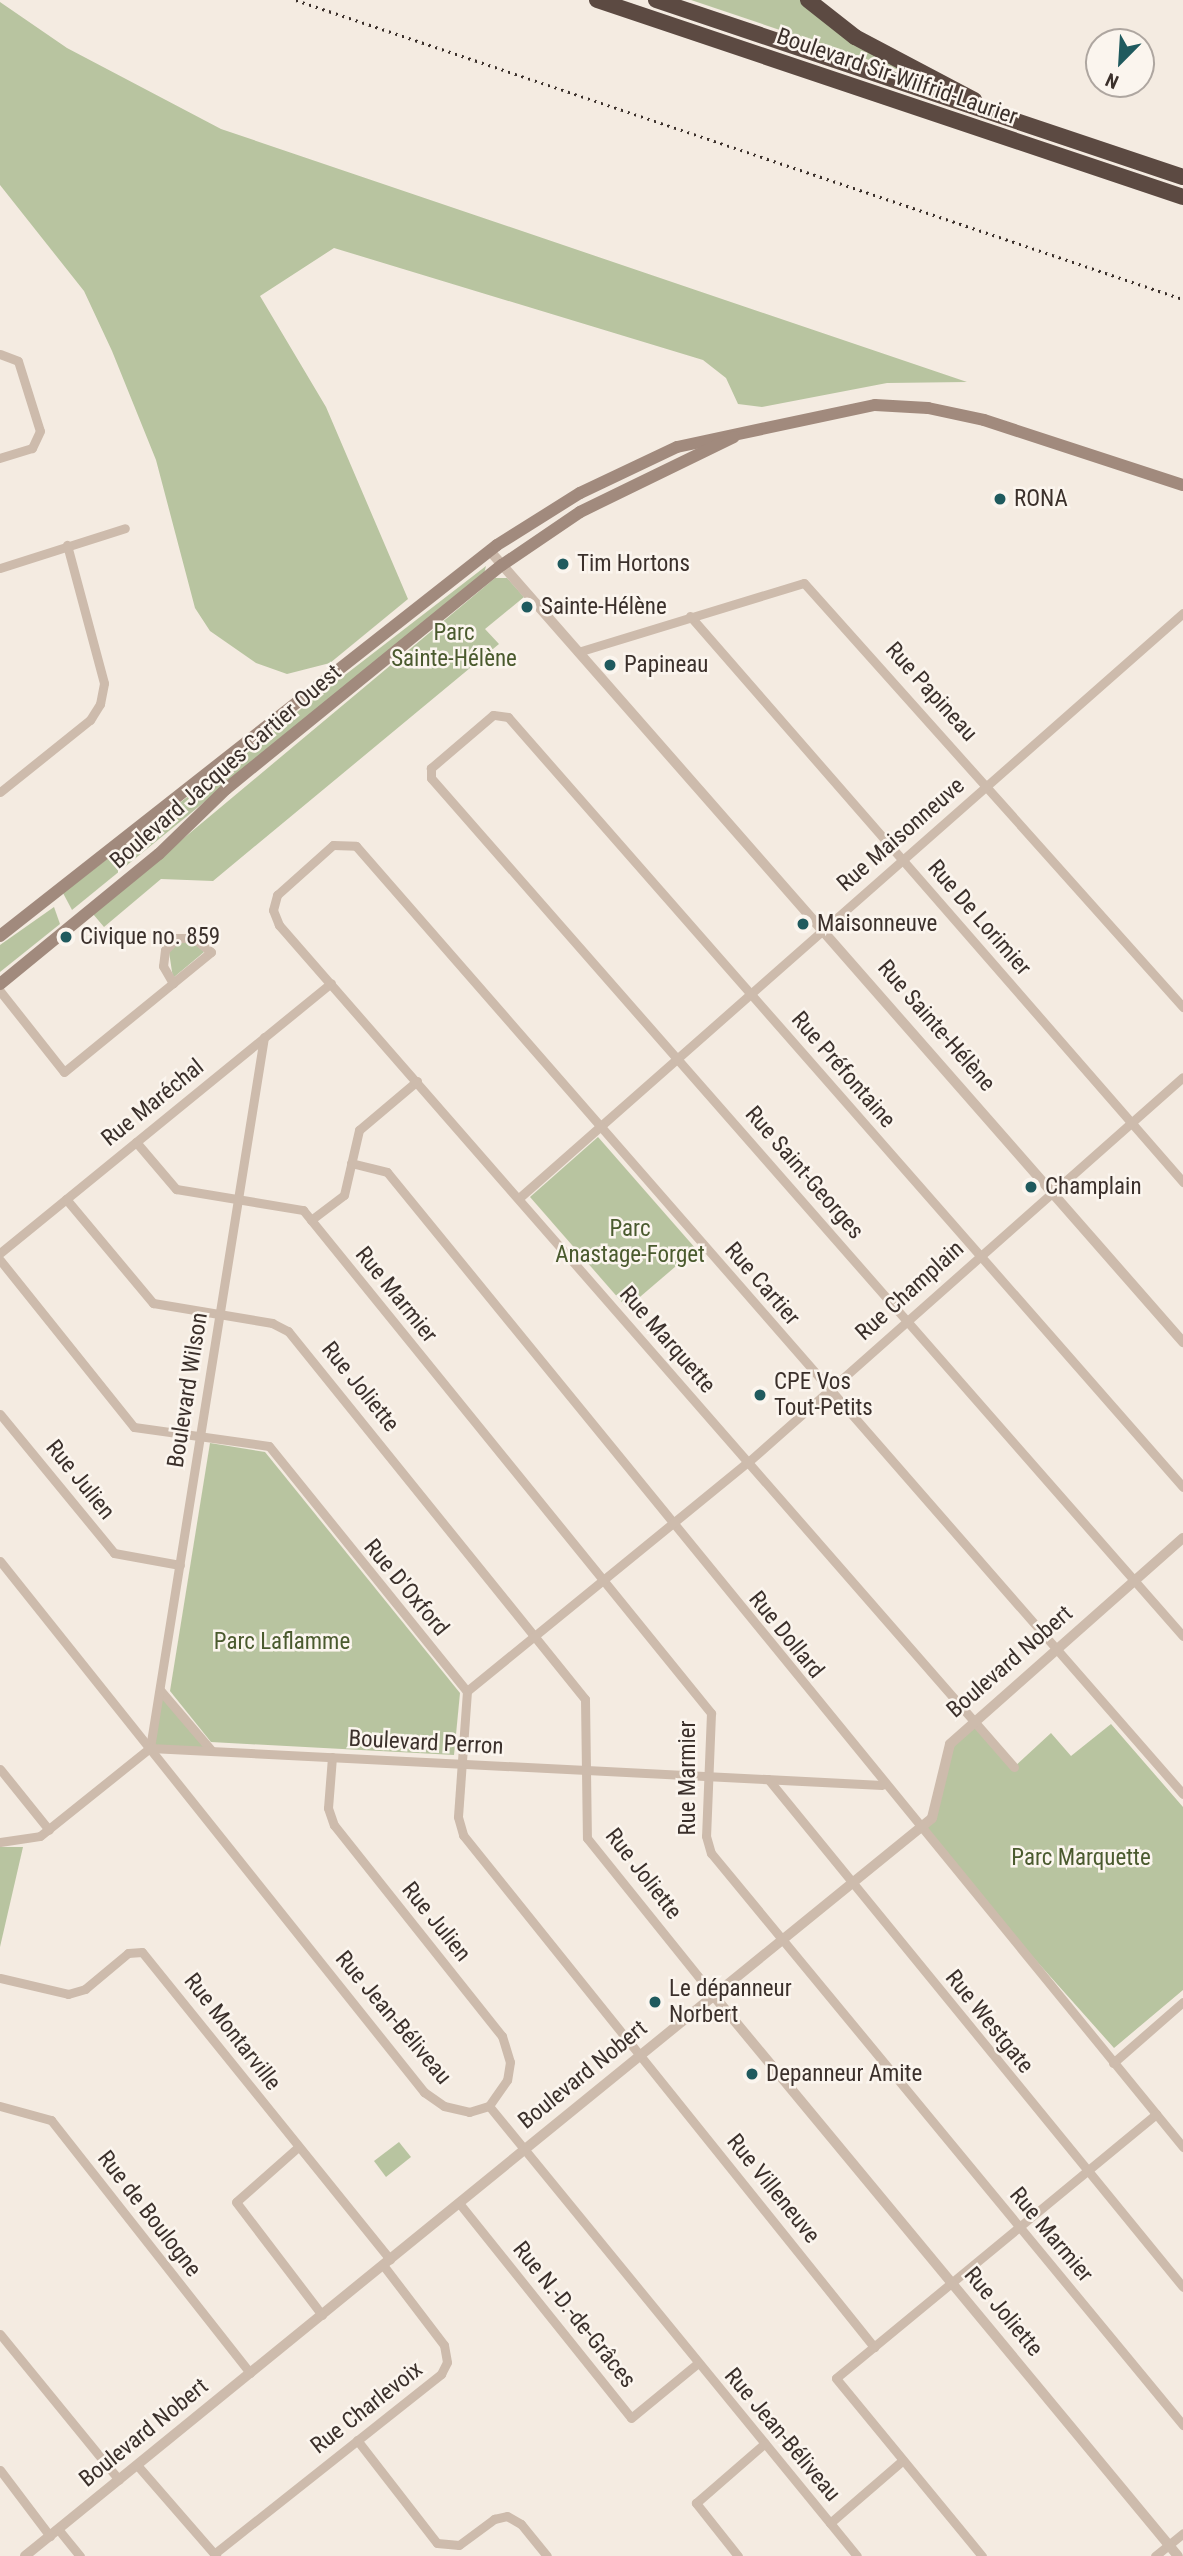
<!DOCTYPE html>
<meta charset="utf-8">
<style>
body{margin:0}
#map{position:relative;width:1183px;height:2556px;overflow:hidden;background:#f4ebe1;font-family:"Roboto Condensed",sans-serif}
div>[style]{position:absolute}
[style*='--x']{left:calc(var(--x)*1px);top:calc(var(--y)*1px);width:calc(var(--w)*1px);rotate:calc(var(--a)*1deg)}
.green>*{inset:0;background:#b8c4a0}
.minor>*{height:9px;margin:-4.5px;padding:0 4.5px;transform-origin:4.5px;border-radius:4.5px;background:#cdbbac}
.tertiary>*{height:10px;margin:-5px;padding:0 5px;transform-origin:5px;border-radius:5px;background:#cdbbac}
.secondary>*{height:12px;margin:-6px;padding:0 6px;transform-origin:6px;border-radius:6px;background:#a18a7d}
.motorway>*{height:16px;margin:-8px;padding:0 8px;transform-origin:8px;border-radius:8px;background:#5c4a42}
.rail>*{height:2.5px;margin-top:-1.25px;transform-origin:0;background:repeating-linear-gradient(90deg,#3b302b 0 2px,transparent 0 7px)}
.dots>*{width:19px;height:19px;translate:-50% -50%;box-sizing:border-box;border:4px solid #fbf5ee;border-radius:50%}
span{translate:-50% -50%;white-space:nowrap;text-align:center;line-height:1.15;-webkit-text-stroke:5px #fbf5ee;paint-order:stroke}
.street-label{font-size:23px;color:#3b302b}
.poi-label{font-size:23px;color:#3b302b}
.left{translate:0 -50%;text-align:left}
.park-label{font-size:23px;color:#4a5a2e}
.north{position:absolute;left:1085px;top:28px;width:70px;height:70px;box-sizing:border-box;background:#fbf5ee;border:2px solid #aea6a0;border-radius:50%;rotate:204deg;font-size:19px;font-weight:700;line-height:28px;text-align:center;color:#3b302b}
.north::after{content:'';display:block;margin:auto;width:24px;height:32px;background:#1f5a5e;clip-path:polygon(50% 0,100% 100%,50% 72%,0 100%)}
</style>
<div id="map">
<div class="green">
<div style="clip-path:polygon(691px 0,802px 0,900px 65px,899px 70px)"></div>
<div style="clip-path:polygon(0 2px,67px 48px,221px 129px,967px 382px,887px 383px,762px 407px,738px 404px,726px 378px,703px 360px,334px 248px,260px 296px,326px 407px,408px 599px,330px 663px,287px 674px,256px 663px,210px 631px,195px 608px,156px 460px,112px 351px,84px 291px,0 185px)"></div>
<div style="clip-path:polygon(486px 566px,484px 574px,72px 910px,63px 893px)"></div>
<div style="clip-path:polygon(495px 578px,507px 578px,524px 597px,485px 629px,499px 644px,213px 881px,161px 879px,104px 927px,93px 914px)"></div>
<div style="clip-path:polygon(54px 907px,60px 924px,0 972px,0 945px)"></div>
<div style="clip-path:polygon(179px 942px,193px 942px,204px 952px,173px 978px,169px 952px)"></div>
<div style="clip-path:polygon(598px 1137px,696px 1249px,627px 1308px,530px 1197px)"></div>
<div style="clip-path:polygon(210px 1443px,265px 1452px,460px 1693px,454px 1755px,211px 1742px,170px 1691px)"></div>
<div style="clip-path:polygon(160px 1690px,212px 1751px,150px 1748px)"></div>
<div style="clip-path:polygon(974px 1720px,1014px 1767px,1051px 1733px,1071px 1756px,1111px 1724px,1183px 1807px,1183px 1990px,1114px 2048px,919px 1829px,936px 1815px,945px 1764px,960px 1733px)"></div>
<div style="clip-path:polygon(0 1847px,23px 1847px,0 1947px)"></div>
<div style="clip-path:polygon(399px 2142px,411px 2157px,386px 2177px,374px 2161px)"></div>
</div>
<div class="minor">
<div style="--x:0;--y:354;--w:19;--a:21"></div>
<div style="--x:18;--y:361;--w:73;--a:72.6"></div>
<div style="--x:40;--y:431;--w:19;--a:115"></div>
<div style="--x:32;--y:448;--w:34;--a:163"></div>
<div style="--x:0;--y:568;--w:131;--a:-17.7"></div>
<div style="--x:690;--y:616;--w:751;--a:48.94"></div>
<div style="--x:578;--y:652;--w:236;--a:-17"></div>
<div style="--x:804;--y:583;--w:569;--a:48.21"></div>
<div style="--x:0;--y:792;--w:115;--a:-38.7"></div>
<div style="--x:90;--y:720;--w:19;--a:-58"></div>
<div style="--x:100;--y:704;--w:21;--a:-79"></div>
<div style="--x:104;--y:683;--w:143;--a:-105"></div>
<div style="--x:0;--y:991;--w:103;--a:51.7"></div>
<div style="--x:64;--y:1072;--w:141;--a:-39.2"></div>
<div style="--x:173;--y:983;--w:49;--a:-39.2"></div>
<div style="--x:211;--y:952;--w:22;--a:-141"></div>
<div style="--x:194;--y:938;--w:17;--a:180"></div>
<div style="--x:177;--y:938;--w:17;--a:135"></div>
<div style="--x:165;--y:950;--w:16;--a:97"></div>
<div style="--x:163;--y:966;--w:20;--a:60"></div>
<div style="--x:136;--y:1142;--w:62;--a:49.6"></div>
<div style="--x:176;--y:1189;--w:129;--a:9.4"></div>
<div style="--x:303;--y:1210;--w:648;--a:50.95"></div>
<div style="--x:711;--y:1713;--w:123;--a:92.3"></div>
<div style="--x:706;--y:1836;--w:18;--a:74"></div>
<div style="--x:711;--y:1853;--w:742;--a:50.47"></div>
<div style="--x:351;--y:1163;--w:37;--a:14"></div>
<div style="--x:387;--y:1172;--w:1259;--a:50.77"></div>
<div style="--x:519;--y:1198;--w:885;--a:-41.38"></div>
<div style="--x:66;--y:1199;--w:136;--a:50.1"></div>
<div style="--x:153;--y:1303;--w:121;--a:9.5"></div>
<div style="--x:272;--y:1323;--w:18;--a:27"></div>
<div style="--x:288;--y:1331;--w:473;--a:51.1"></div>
<div style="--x:585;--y:1699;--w:139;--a:89.2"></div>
<div style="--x:587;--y:1838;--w:203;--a:51.2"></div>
<div style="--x:311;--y:1220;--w:41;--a:-37.1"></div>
<div style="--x:344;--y:1195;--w:67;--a:-77"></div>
<div style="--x:359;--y:1130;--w:76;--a:-40.2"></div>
<div style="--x:0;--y:1253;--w:427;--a:-39.2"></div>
<div style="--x:0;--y:1260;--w:214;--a:51.3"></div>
<div style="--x:134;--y:1427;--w:136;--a:8"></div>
<div style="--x:269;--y:1446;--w:315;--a:51.1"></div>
<div style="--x:467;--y:1691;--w:126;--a:94.1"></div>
<div style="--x:458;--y:1817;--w:19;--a:74"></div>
<div style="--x:463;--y:1835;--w:657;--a:51.24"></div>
<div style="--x:0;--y:1414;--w:180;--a:50.6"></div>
<div style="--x:114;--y:1553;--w:67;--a:10.3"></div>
<div style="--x:1183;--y:1487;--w:1024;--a:-131.24"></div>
<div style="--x:508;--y:717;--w:15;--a:-172"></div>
<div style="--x:493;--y:715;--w:82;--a:139.5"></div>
<div style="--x:431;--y:768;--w:10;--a:90"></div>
<div style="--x:431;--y:778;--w:1141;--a:48.77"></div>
<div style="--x:0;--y:1561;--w:680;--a:51.39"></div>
<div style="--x:424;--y:2092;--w:24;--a:35"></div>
<div style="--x:444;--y:2106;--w:26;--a:13"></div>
<div style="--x:469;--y:2112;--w:21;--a:-17"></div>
<div style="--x:489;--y:2106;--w:581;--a:50.72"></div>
<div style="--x:160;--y:1690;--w:80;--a:49.6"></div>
<div style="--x:467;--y:1691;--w:361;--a:-39.2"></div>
<div style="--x:747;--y:1463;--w:582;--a:-41.52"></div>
<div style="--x:150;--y:1748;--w:720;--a:-80.89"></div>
<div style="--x:332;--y:1757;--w:51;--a:94.5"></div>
<div style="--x:328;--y:1808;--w:18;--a:71"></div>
<div style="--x:334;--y:1825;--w:270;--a:51.5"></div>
<div style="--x:502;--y:2036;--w:27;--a:73"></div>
<div style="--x:510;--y:2062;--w:18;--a:99"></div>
<div style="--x:507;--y:2080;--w:32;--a:125"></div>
<div style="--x:1014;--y:1767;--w:1118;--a:-131.12"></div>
<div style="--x:279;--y:925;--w:16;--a:-112"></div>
<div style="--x:273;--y:910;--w:16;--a:-75"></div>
<div style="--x:277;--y:895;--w:75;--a:-41.8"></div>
<div style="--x:333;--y:845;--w:23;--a:2"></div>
<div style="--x:356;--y:846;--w:1258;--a:48.9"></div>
<div style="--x:0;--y:1769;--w:78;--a:51.2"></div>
<div style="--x:768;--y:1779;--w:656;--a:50.75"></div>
<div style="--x:0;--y:1842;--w:40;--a:-8.5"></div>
<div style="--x:40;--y:1836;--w:141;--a:-38.7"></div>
<div style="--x:150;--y:1748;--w:733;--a:2.89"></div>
<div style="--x:0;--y:1978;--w:70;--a:13.2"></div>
<div style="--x:68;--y:1994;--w:18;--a:-16"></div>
<div style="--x:85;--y:1989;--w:56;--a:-39.9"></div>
<div style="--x:128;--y:1953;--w:14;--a:-4"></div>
<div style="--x:142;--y:1952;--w:395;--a:51.1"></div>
<div style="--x:1113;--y:2063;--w:93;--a:-41.1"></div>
<div style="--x:0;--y:2106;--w:53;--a:15.4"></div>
<div style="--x:51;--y:2120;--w:322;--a:51.8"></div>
<div style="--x:297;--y:2148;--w:81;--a:138.5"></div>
<div style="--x:236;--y:2202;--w:142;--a:52.7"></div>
<div style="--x:459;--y:2203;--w:275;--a:51.3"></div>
<div style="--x:631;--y:2418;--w:87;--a:-39.4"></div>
<div style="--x:0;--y:2334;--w:188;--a:50.8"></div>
<div style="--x:357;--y:2440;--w:130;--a:52.2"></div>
<div style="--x:437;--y:2543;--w:22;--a:5"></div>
<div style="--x:459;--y:2545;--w:44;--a:-36.6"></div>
<div style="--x:494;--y:2519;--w:13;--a:-13"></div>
<div style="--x:507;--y:2516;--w:16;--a:30"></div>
<div style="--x:521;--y:2524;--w:41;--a:50.9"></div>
<div style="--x:137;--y:2465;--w:121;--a:49"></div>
<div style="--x:0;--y:2470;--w:83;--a:52.9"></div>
<div style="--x:830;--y:2523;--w:96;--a:-40.8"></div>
<div style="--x:58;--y:2529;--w:35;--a:51"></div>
<div style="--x:214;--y:2554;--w:290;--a:-38.4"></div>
<div style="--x:441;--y:2374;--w:13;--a:-63"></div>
<div style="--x:447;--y:2362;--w:17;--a:-100"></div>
<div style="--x:444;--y:2345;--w:101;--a:-127.3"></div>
<div style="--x:738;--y:2556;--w:68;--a:-128.4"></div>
<div style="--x:696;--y:2503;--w:91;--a:-41"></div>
<div style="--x:982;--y:2556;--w:230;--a:-129.4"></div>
<div style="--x:836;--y:2378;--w:415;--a:-39.5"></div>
<div style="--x:1155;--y:2556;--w:36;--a:-39"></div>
</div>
<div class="tertiary">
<div style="--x:490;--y:551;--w:1052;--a:48.78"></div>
<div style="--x:714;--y:1996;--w:727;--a:50.36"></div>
<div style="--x:25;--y:2556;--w:1169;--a:-39.13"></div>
<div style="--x:932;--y:1818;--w:76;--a:-76.3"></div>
<div style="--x:950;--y:1744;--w:311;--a:-41.5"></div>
</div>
<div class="secondary">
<div style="--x:0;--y:936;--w:632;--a:-38.19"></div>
<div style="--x:497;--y:545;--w:98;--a:-32.1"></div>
<div style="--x:580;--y:493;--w:107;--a:-25.4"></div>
<div style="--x:677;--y:447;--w:202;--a:-12"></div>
<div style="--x:875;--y:405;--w:53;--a:3.2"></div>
<div style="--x:928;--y:408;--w:57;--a:12.1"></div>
<div style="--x:984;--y:420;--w:209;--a:18.1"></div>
<div style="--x:0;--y:984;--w:205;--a:-39.3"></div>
<div style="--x:159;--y:854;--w:93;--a:-44.1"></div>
<div style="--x:226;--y:789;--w:355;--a:-39.1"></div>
<div style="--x:502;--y:565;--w:94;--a:-34.2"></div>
<div style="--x:580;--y:512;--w:171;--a:-26"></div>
</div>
<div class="motorway">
<div style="--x:597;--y:0;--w:618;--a:18.58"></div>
<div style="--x:656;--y:0;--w:556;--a:18.57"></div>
<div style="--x:808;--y:0;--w:60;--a:38.2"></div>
<div style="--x:855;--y:37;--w:135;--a:27.9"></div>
</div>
<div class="rail">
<div style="--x:296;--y:0;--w:936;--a:18.63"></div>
</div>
<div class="dots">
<div style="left:1000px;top:499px;background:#1f5a5e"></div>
<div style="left:563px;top:564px;background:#1f5a5e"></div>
<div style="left:527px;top:607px;background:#1f5a5e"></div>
<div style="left:610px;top:665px;background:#1f5a5e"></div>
<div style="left:803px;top:924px;background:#1f5a5e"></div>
<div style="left:66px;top:937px;background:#1f5a5e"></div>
<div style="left:1031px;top:1187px;background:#1f5a5e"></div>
<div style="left:760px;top:1395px;background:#1f5a5e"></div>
<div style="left:655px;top:2002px;background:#1f5a5e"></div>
<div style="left:752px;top:2074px;background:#1f5a5e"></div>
</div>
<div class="street-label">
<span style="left:897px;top:77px;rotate:19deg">Boulevard Sir-Wilfrid-Laurier</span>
<span style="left:931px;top:692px;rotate:48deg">Rue Papineau</span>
<span style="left:226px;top:767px;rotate:-41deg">Boulevard Jacques-Cartier Ouest</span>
<span style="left:901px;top:835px;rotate:-41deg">Rue Maisonneuve</span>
<span style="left:979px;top:918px;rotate:49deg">Rue De Lorimier</span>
<span style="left:936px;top:1026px;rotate:49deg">Rue Sainte-Hélène</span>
<span style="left:843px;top:1070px;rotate:49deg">Rue Préfontaine</span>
<span style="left:153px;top:1103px;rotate:-39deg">Rue Maréchal</span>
<span style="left:804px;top:1173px;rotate:49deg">Rue Saint-Georges</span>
<span style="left:762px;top:1284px;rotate:49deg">Rue Cartier</span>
<span style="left:910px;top:1291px;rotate:-42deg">Rue Champlain</span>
<span style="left:396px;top:1295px;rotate:51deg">Rue Marmier</span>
<span style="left:667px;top:1340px;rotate:49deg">Rue Marquette</span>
<span style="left:360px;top:1387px;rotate:51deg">Rue Joliette</span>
<span style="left:188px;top:1390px;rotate:-81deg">Boulevard Wilson</span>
<span style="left:80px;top:1480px;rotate:51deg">Rue Julien</span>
<span style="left:406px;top:1588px;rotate:50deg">Rue D'Oxford</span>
<span style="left:786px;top:1635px;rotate:51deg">Rue Dollard</span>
<span style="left:1010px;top:1662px;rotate:-41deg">Boulevard Nobert</span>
<span style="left:426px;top:1743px;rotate:3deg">Boulevard Perron</span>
<span style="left:688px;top:1778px;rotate:-90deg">Rue Marmier</span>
<span style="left:643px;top:1874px;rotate:52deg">Rue Joliette</span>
<span style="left:436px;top:1922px;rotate:51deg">Rue Julien</span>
<span style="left:393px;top:2018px;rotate:50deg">Rue Jean-Béliveau</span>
<span style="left:989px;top:2022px;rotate:51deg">Rue Westgate</span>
<span style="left:232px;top:2032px;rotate:52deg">Rue Montarville</span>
<span style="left:583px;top:2075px;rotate:-39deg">Boulevard Nobert</span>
<span style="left:773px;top:2189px;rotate:51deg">Rue Villeneuve</span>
<span style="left:149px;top:2214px;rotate:52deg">Rue de Boulogne</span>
<span style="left:1051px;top:2235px;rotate:50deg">Rue Marmier</span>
<span style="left:1003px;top:2312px;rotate:50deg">Rue Joliette</span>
<span style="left:574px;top:2315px;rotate:51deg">Rue N.-D.-de-Grâces</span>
<span style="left:367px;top:2408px;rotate:-38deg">Rue Charlevoix</span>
<span style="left:144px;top:2433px;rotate:-39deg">Boulevard Nobert</span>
<span style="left:782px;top:2435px;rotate:50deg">Rue Jean-Béliveau</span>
</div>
<div class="poi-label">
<span class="left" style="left:1014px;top:499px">RONA</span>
<span class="left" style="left:577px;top:564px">Tim Hortons</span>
<span class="left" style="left:541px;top:607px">Sainte-Hélène</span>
<span class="left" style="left:624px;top:665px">Papineau</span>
<span class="left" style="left:817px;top:924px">Maisonneuve</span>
<span class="left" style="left:80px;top:937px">Civique no. 859</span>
<span class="left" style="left:1045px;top:1187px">Champlain</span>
<span class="left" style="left:774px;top:1395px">CPE Vos<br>Tout-Petits</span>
<span class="left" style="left:669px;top:2002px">Le dépanneur<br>Norbert</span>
<span class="left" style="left:766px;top:2074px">Depanneur Amite</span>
</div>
<div class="park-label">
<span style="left:454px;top:646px">Parc<br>Sainte-Hélène</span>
<span style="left:630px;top:1242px">Parc<br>Anastage-Forget</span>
<span style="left:282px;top:1642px">Parc Laflamme</span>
<span style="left:1081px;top:1858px">Parc Marquette</span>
</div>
<div class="north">N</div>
</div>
